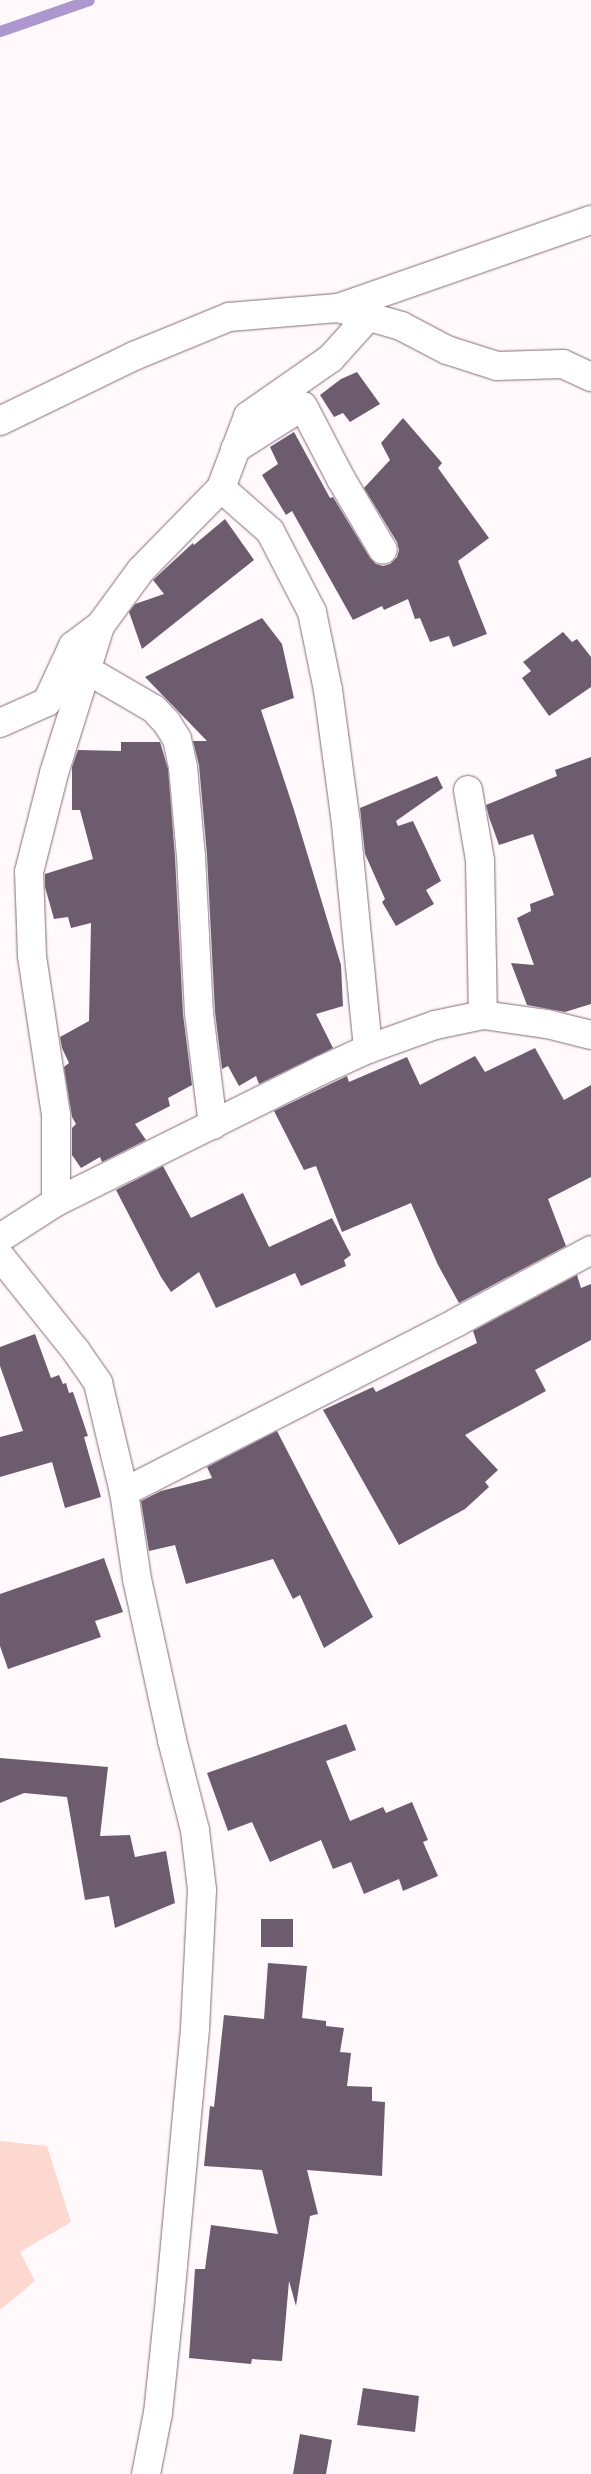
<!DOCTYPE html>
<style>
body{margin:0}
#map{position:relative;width:591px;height:2474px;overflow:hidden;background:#fff9fc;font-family:Cabin,sans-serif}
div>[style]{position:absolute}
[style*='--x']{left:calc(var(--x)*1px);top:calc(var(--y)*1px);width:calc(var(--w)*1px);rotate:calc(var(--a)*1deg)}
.green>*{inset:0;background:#fdd8d1}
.stream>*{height:11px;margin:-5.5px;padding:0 5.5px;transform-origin:5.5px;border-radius:5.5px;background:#ac97ce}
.building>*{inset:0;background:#6d5b6e}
.roads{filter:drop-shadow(0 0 1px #836a77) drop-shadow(0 0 1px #836a77)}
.minor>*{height:28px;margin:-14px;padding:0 14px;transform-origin:14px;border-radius:14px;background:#fff}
span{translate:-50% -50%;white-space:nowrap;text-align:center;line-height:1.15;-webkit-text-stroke:5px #fff;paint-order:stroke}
</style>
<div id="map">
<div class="green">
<div style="clip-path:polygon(0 2141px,47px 2146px,71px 2222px,20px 2252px,35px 2281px,0 2310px)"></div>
</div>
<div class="stream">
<div style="--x:0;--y:31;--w:94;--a:-19.2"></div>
</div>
<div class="building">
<div style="clip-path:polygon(357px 372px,380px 404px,350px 422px,343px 413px,334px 417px,320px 395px,341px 379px)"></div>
<div style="clip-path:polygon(403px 418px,442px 463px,438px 468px,489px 538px,458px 561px,487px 634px,453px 647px,449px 636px,430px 642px,420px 618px,415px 619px,408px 599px,384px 610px,382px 606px,353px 620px,292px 511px,286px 515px,262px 475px,278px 464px,270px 447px,294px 432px,330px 498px,333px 497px,370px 558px,376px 564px,383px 566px,390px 564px,397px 557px,399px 550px,397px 542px,364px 488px,390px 460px,381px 443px)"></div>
<div style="clip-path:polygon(225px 519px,254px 560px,142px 649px,129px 612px,135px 604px,164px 594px,153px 580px,193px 543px,194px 545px)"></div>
<div style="clip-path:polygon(262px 618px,282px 644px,294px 698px,261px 710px,294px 810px,341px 965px,343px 1006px,316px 1014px,333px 1048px,259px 1084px,256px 1076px,239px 1086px,228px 1066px,222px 1069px,215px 1012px,207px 855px,199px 765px,193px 741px,207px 741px,145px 677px)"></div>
<div style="clip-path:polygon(563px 632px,572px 642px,577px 639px,591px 657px,591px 687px,549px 716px,522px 678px,531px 671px,523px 662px)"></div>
<div style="clip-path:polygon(121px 742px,160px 742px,168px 769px,175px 857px,183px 1014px,192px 1085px,168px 1098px,170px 1106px,135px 1124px,146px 1140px,102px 1162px,100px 1157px,81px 1168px,72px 1155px,72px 1128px,76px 1124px,72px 1117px,64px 1067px,69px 1063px,62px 1048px,60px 1037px,89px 1021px,91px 923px,71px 928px,68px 917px,54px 919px,45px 887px,45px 874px,93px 859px,80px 810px,72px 810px,72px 767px,78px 750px,121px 751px)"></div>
<div style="clip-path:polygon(591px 757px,591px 1004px,565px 1012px,527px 1005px,511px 963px,534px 965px,517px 918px,531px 911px,530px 904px,554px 895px,533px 834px,499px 845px,489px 817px,486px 805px,557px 776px,555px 770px)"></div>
<div style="clip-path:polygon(437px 776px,443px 788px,396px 821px,398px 826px,413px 821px,441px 881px,426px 890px,434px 904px,396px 926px,382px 902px,385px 899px,365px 854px,360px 808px)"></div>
<div style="clip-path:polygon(535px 1048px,564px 1100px,591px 1085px,591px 1177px,548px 1199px,566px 1246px,459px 1303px,438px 1265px,411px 1203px,342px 1232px,316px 1166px,304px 1170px,274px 1111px,347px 1076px,349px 1082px,407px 1057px,420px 1085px,475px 1056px,485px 1072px)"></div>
<div style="clip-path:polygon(163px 1166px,191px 1218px,243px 1193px,269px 1247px,332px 1218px,351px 1255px,344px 1260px,346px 1266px,301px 1286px,295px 1273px,216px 1308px,199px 1272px,171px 1292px,161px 1277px,116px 1190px)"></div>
<div style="clip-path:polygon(577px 1275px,581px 1288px,591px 1284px,591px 1340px,535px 1370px,546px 1391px,465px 1435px,498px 1470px,485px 1482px,489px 1487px,465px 1509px,399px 1545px,323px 1410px,373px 1387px,376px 1392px,477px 1343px,473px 1331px)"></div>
<div style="clip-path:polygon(35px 1334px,51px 1378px,59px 1375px,63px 1384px,66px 1383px,69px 1393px,73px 1392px,88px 1436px,84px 1437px,101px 1497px,65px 1508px,52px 1462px,0 1477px,0 1437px,23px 1431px,0 1366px,0 1347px)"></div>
<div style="clip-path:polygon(277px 1431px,373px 1617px,324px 1648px,300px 1595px,293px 1599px,273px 1559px,186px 1584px,175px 1545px,149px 1551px,141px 1501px,161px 1491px,212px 1478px,207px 1467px)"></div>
<div style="clip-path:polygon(104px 1558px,123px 1612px,95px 1621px,101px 1637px,8px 1669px,0 1646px,0 1594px)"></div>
<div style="clip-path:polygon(346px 1724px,356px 1750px,326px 1761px,350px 1821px,383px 1807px,386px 1813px,412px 1802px,428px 1840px,423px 1842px,438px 1876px,403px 1891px,399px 1879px,364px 1894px,351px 1862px,333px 1869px,321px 1840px,270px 1862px,252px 1822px,228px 1831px,207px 1773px)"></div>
<div style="clip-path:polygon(0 1758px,108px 1767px,100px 1836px,130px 1835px,135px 1857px,166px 1851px,175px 1903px,115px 1928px,109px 1896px,85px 1900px,67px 1797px,24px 1793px,0 1803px)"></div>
<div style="clip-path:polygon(261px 1919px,293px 1919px,293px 1947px,261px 1947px)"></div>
<div style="clip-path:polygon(268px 1963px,307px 1966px,302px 2018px,326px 2021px,326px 2026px,344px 2028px,340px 2052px,351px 2053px,347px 2086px,372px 2087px,372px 2101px,385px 2102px,382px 2176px,307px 2170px,318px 2214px,310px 2216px,296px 2306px,289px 2281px,282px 2361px,252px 2359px,251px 2364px,189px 2358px,195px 2269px,205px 2269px,211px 2225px,278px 2234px,262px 2170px,204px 2166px,210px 2106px,214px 2107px,224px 2015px,264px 2019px)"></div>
<div style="clip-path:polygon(363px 2388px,419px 2396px,415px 2432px,357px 2425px)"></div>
<div style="clip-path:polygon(300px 2434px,332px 2440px,326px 2474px,293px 2474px)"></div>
</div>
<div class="roads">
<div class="minor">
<div style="--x:338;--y:308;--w:66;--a:15.9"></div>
<div style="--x:401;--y:326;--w:52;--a:27.6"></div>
<div style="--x:447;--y:350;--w:52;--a:17.7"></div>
<div style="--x:497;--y:366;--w:66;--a:-1.7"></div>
<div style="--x:563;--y:364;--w:31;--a:25"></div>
<div style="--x:0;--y:421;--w:149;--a:-25.9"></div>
<div style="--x:134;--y:356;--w:103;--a:-22.3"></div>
<div style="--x:229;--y:317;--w:109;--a:-4.7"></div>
<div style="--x:338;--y:308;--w:268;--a:-19.2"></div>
<div style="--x:235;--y:449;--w:80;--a:-32.3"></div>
<div style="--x:303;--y:406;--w:82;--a:62.5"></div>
<div style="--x:341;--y:479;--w:82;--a:59.4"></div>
<div style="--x:221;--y:488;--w:77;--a:-69.4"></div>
<div style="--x:248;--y:416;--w:101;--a:-34.9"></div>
<div style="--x:331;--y:358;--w:55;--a:-47.9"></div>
<div style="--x:87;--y:670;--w:78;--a:30.2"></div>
<div style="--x:154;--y:709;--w:19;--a:47"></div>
<div style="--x:167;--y:723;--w:19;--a:58"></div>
<div style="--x:177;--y:739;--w:29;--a:78"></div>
<div style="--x:183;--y:767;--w:89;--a:84.9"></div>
<div style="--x:191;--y:856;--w:157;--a:87.1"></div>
<div style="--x:199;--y:1013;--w:113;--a:82.9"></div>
<div style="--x:0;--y:723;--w:51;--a:-24.1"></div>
<div style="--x:47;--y:702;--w:62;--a:-65.1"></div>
<div style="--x:73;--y:646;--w:34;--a:-37"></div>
<div style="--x:468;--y:790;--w:71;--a:80.3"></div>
<div style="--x:480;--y:860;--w:155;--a:88.9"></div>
<div style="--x:56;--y:1202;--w:87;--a:-90"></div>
<div style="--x:56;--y:1115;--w:161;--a:-98.6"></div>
<div style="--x:32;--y:956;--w:84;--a:-92"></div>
<div style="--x:29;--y:872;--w:102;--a:-75.8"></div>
<div style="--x:54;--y:773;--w:154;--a:-72.6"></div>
<div style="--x:100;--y:626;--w:69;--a:-53.8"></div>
<div style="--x:141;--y:570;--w:115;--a:-45.7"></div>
<div style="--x:221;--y:488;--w:65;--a:41.3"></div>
<div style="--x:270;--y:531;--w:91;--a:62.6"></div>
<div style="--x:312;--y:612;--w:80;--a:78.4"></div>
<div style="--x:328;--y:690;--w:135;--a:82.3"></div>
<div style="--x:346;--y:824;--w:226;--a:84.4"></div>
<div style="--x:0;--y:1238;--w:67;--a:-32.7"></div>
<div style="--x:56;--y:1202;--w:297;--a:-26.4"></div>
<div style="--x:322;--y:1070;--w:51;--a:-24.5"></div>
<div style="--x:368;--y:1049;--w:71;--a:-19.7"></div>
<div style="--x:435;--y:1025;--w:49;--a:-11.8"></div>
<div style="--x:483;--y:1015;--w:65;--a:8"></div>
<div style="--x:547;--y:1024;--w:45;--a:14"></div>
<div style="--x:0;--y:1256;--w:122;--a:51.3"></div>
<div style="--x:76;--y:1351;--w:39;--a:55"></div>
<div style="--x:98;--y:1383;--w:112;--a:76.6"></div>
<div style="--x:124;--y:1492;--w:88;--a:81.5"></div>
<div style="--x:137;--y:1579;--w:165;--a:77.7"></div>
<div style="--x:172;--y:1740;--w:93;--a:75.7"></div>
<div style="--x:195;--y:1830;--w:60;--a:83.3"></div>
<div style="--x:202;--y:1890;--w:139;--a:92.9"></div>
<div style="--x:195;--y:2029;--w:271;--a:95.3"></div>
<div style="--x:170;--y:2299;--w:115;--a:96"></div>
<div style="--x:158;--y:2413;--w:62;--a:101.1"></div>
<div style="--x:124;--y:1492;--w:374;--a:-27"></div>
<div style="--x:457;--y:1322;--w:152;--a:-28.2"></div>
</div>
</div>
</div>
